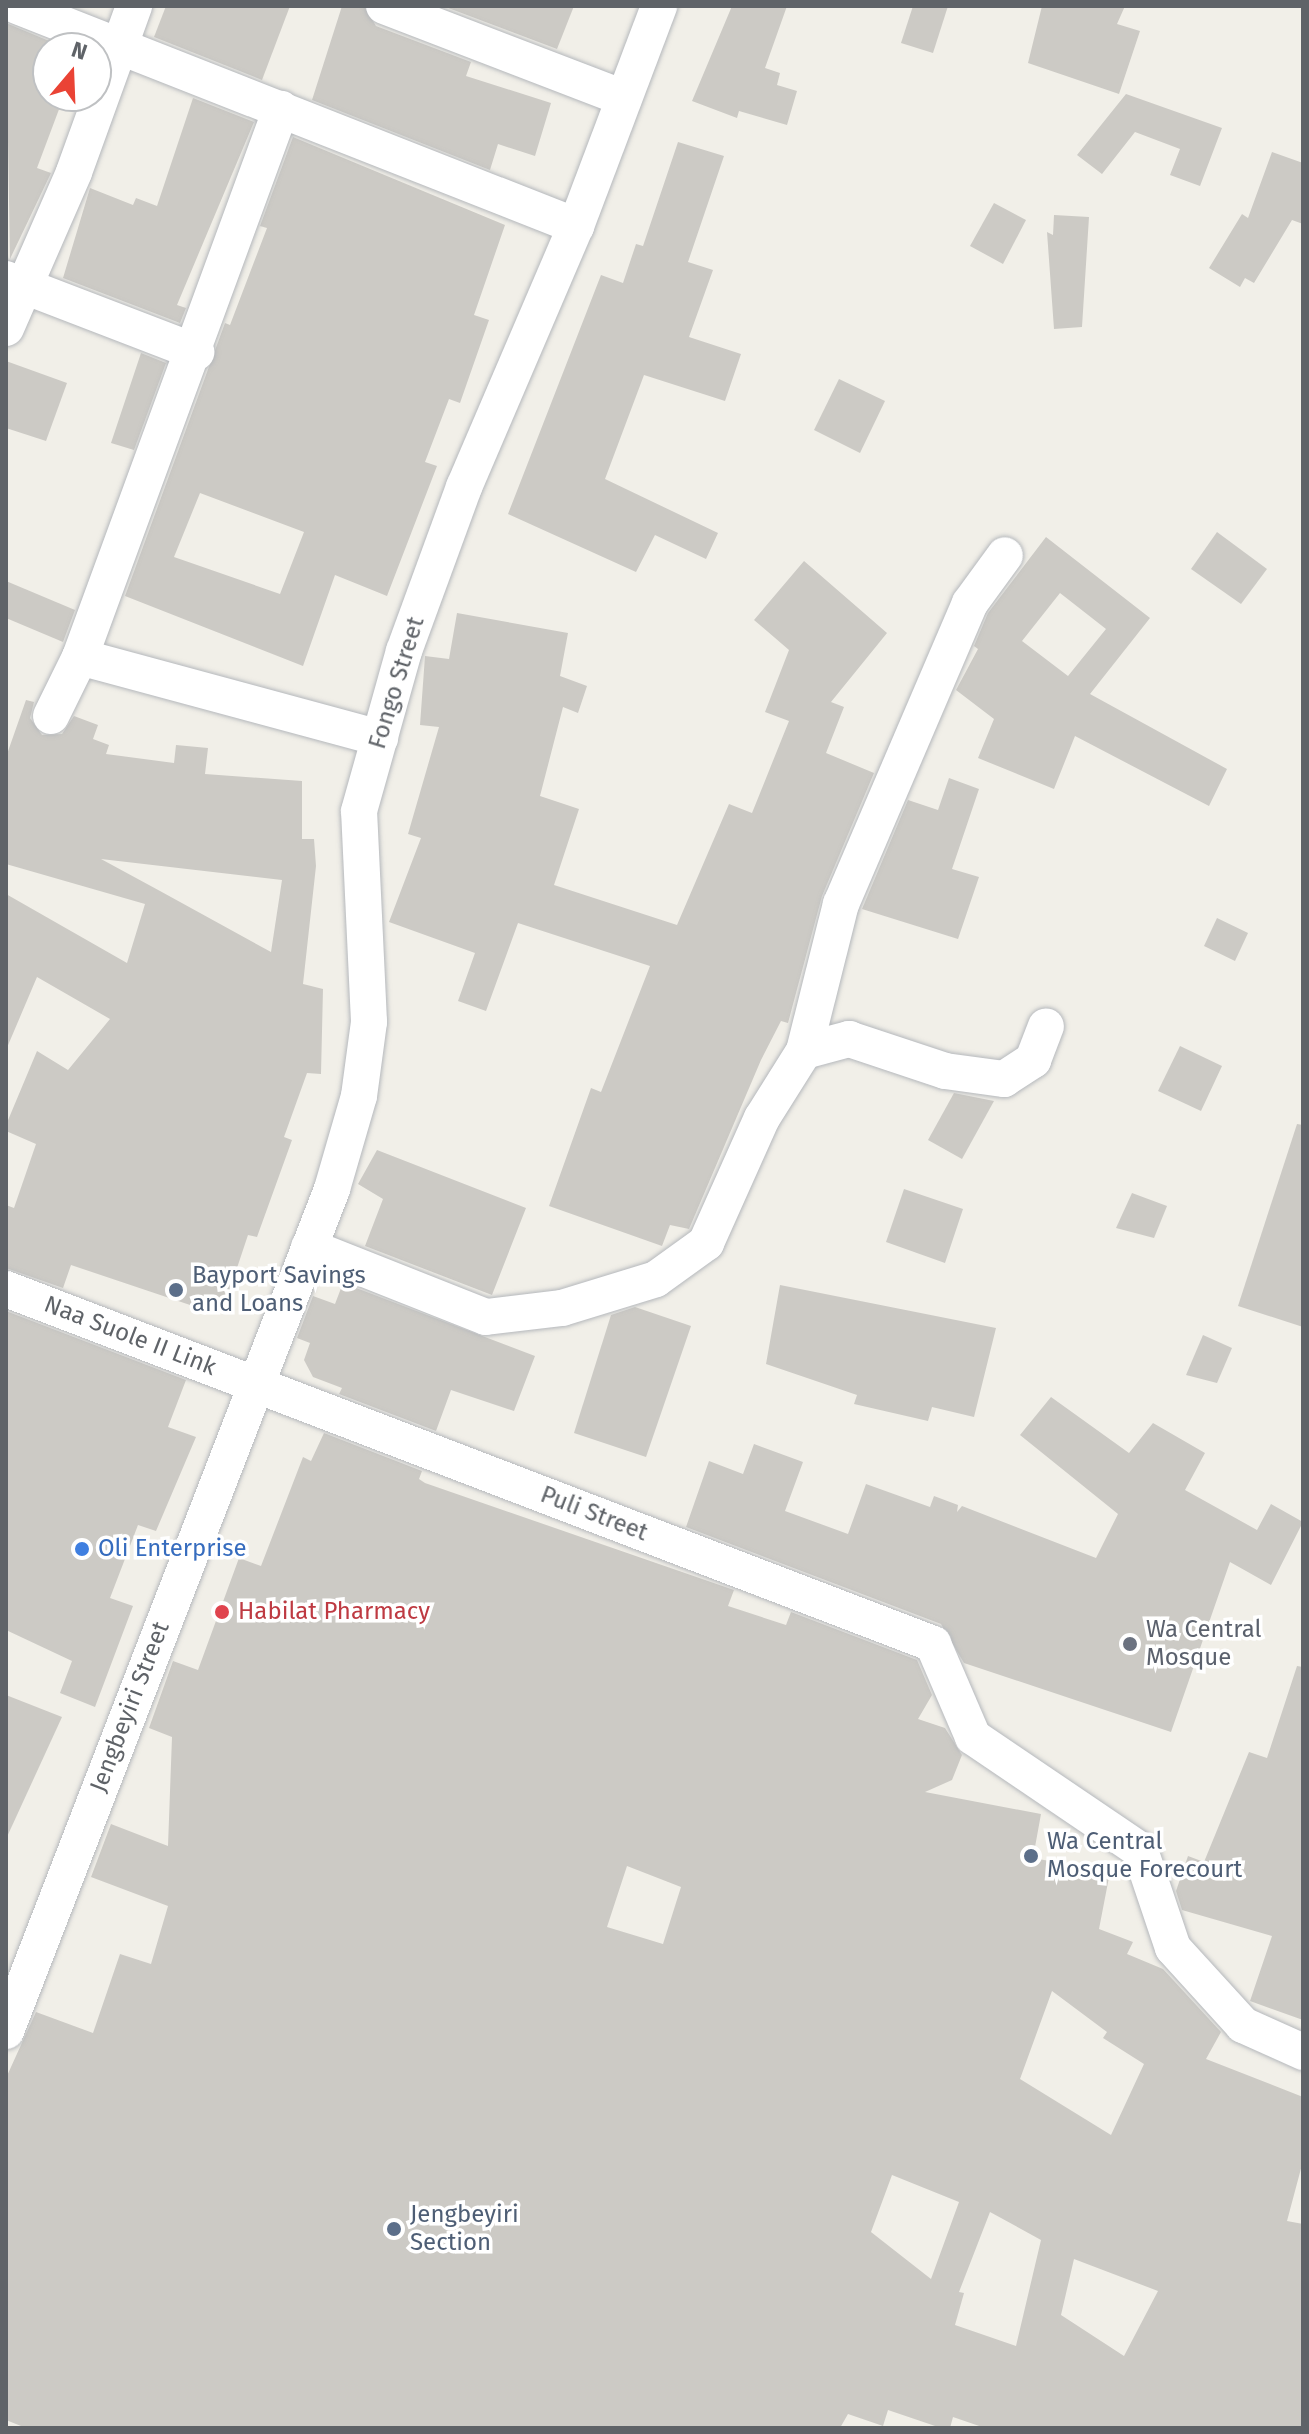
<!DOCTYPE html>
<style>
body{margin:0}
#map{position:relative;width:1309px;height:2434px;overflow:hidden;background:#f1efe8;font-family:"Fira Sans",sans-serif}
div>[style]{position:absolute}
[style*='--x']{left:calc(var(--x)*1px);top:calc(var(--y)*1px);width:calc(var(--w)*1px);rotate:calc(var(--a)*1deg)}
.building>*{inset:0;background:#cccac5}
.roads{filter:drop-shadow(0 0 2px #b5b8bc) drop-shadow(0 0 2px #b5b8bc)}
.street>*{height:36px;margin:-18px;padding:0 18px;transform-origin:18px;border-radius:18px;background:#fff}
.dots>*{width:22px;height:22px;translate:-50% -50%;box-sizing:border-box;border:4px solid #fff;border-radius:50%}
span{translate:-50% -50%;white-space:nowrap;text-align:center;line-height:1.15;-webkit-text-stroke:7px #fff;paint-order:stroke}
.street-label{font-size:24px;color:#5f6368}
.service-label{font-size:24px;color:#4e5e75}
.left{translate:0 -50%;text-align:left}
.shop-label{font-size:24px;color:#366cbe}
.health-label{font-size:24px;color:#be3a42}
.worship-label{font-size:24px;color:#5b616d}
.frame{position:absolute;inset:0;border:8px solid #5f6368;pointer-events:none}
.north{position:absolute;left:32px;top:32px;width:80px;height:80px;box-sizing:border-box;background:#fff;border:2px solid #bfc1c3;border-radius:50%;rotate:19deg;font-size:22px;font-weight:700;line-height:32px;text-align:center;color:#5f6368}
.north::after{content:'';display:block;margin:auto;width:28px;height:36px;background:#ea4335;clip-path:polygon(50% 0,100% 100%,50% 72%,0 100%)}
</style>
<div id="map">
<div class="building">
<div style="clip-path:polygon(166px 6px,290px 6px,262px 80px,154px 37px)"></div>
<div style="clip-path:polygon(342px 6px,364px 6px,376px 26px,471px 62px,466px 76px,551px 103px,535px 156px,498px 144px,490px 170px,312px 100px)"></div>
<div style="clip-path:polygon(443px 6px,574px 6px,557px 49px)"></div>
<div style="clip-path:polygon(732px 6px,787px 6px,765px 68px,780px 73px,777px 85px,797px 91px,787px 125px,739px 111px,737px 118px,692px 101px)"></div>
<div style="clip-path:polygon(913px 6px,948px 6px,933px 53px,901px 43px)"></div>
<div style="clip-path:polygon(1042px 6px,1125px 6px,1117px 24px,1140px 31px,1119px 94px,1028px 63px)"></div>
<div style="clip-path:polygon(6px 23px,66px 48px,48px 48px,48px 96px,64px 96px,37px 168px,51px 173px,10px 259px)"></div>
<div style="clip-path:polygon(1126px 94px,1222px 128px,1200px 186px,1170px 175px,1180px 149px,1135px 132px,1102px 174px,1077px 155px)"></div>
<div style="clip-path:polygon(193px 98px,254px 122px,177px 305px,186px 308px,180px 323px,63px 278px,90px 188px,133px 205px,136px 198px,157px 206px)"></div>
<div style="clip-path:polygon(evenodd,293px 137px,505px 225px,474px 315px,489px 320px,460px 403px,449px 399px,425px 462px,437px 466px,387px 596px,335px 575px,303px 666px,125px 596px,225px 323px,230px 325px,267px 228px,260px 226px,293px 137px,200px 493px,304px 532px,280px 594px,174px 557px,200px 493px)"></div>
<div style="clip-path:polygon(678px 142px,724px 156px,688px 262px,713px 270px,689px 337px,741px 354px,725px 401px,644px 375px,605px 479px,718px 533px,706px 559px,655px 535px,636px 572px,508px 514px,601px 275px,623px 283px,636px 244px,643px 246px)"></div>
<div style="clip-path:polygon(1272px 152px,1303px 163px,1303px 224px,1292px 220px,1254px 283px,1245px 278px,1240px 287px,1209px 268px,1242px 214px,1248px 218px)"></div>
<div style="clip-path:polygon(994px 203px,1026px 220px,1003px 264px,970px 246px)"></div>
<div style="clip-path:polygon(1054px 215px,1089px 217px,1082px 327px,1054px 329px,1047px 232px,1053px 235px)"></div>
<div style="clip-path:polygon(141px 353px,166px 363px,134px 450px,111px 443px)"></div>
<div style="clip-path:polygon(6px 361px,67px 383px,46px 441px,6px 428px)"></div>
<div style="clip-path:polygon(839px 379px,885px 401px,860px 453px,814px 430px)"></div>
<div style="clip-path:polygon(1217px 532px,1267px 569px,1241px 604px,1191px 569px)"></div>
<div style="clip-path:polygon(evenodd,1046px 537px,1150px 618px,1090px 694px,1227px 769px,1209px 806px,1075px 736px,1054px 789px,978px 758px,994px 719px,956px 690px,978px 649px,974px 646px,988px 613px,1046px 537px,1060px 593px,1106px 629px,1068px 676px,1022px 641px,1060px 593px)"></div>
<div style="clip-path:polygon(804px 561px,887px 633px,831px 702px,844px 707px,826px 753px,874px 773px,822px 896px,788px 1023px,781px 1021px,761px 1060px,689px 1229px,670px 1225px,662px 1246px,549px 1206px,591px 1088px,601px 1092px,650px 966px,518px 923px,486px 1011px,458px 1001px,475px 953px,389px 922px,421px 838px,408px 834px,439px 727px,420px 725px,425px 656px,449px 659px,457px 613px,568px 633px,560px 676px,587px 686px,578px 713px,563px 707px,540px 796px,579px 809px,554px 885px,677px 925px,729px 804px,752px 813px,789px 721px,765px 712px,789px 650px,754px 620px)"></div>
<div style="clip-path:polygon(6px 581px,75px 610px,63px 642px,6px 618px)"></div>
<div style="clip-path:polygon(evenodd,26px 700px,34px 702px,30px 718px,42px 735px,62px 734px,74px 716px,98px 725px,93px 739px,109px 745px,106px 754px,174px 763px,176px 745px,208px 748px,205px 774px,302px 781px,302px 839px,314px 839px,316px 866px,303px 984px,323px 989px,321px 1074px,307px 1073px,284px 1137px,292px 1140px,257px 1237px,248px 1235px,228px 1295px,199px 1308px,71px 1265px,63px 1288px,6px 1268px,6px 1205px,14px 1208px,36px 1144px,6px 1131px,6px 1125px,37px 1051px,68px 1070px,110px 1019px,37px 977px,6px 1050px,6px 894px,127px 963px,145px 904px,6px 864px,6px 757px,26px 700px,101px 859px,282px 880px,271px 952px,160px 891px,101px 859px)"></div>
<div style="clip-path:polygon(949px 778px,979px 789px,952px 869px,979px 877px,958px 939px,862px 909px,908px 800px,938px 810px)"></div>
<div style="clip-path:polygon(1217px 918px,1248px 933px,1235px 961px,1204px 946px)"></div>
<div style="clip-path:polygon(1180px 1046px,1222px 1066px,1201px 1111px,1158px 1091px)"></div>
<div style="clip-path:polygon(954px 1093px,994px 1101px,962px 1159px,928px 1140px)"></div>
<div style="clip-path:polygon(1297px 1124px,1303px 1125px,1303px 1327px,1238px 1306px)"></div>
<div style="clip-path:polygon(377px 1150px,526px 1208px,492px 1295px,365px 1246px,383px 1199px,358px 1184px)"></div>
<div style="clip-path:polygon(904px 1189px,963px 1209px,945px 1263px,886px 1242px)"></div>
<div style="clip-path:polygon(1132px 1193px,1167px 1206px,1154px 1238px,1116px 1228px)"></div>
<div style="clip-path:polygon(343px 1283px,535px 1356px,514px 1411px,451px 1390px,436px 1431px,339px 1394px,342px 1388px,313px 1377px,304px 1360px,310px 1343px,297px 1338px,313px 1296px,335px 1304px)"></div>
<div style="clip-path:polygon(780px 1285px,996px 1328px,974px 1417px,932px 1407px,928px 1421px,854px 1404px,857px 1395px,766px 1364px)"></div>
<div style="clip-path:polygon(635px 1307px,691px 1326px,646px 1457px,574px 1433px,611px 1315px)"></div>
<div style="clip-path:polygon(6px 1311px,186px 1380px,168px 1427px,196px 1437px,156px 1531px,138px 1525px,110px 1598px,133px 1606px,95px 1707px,60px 1693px,72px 1661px,6px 1630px)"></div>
<div style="clip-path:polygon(1203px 1335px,1232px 1348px,1217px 1383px,1186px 1375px)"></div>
<div style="clip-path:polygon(1051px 1397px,1129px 1453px,1153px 1423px,1205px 1453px,1185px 1490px,1257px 1530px,1271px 1504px,1303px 1522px,1271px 1585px,1230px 1562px,1171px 1732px,964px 1663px,941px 1624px,686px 1527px,709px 1461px,743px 1474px,754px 1444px,803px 1462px,785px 1511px,848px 1534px,866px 1484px,930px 1507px,934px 1496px,958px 1505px,957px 1512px,962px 1506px,1096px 1558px,1118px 1514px,1020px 1435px)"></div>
<div style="clip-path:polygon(evenodd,324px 1433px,422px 1471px,419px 1479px,425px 1483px,734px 1590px,728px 1606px,786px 1625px,791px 1612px,917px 1660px,932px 1695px,918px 1719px,945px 1728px,962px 1755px,952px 1780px,925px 1792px,1041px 1814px,1033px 1858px,1110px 1872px,1099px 1929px,1133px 1942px,1127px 1954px,1163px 1969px,1221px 2032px,1206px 2059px,1303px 2097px,1303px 2161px,1287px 2221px,1303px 2224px,1303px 2428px,985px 2428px,953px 2417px,950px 2428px,941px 2428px,888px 2410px,883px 2426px,848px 2414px,840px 2428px,26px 2428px,6px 2420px,6px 2078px,36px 2012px,93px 2033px,120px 1954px,151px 1964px,168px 1906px,91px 1877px,111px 1824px,168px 1846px,172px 1737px,149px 1728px,173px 1661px,198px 1670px,239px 1558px,261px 1566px,303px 1457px,311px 1461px,324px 1433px,627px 1866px,681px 1887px,663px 1944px,607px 1927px,627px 1866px,324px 1433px,1052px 1991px,1107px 2032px,1103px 2038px,1144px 2064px,1111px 2135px,1020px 2079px,1052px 1991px,324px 1433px,892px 2175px,959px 2202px,931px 2279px,871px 2232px,892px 2175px,324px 1433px,990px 2212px,1041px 2240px,1016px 2346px,955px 2325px,964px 2293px,959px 2292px,990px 2212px,324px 1433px,1074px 2259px,1158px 2291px,1124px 2356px,1061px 2315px,1074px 2259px)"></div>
<div style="clip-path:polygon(1297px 1666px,1303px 1667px,1303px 2020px,1250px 2001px,1272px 1936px,1182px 1910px,1176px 1891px,1188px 1856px,1204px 1862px,1249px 1752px,1267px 1758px)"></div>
<div style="clip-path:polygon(6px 1695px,62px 1717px,6px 1839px)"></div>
</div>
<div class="roads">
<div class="street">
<div style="--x:17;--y:6;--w:601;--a:21.48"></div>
<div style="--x:384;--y:6;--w:257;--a:21"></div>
<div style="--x:6;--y:279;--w:204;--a:21"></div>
<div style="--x:6;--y:328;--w:170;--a:-66.4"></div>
<div style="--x:74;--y:172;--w:177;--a:-70.1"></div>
<div style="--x:80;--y:657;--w:584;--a:-69.86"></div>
<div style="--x:51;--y:716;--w:66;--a:-63.8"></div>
<div style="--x:80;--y:657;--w:311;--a:15.1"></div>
<div style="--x:804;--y:1051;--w:152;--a:-75.9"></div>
<div style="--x:841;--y:904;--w:327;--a:-66.8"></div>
<div style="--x:970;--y:603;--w:59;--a:-53.9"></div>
<div style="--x:309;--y:1247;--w:190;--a:21.6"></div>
<div style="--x:486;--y:1317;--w:77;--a:-6.8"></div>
<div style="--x:562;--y:1308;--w:98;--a:-17.1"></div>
<div style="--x:656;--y:1279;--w:62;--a:-35.8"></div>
<div style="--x:706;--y:1243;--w:137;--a:-65.9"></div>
<div style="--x:762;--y:1118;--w:79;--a:-57.9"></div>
<div style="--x:804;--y:1051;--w:47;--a:-14.9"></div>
<div style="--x:849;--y:1039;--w:101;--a:18.4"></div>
<div style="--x:945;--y:1071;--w:60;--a:7.7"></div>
<div style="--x:1004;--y:1079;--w:35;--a:-33"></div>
<div style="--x:1033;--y:1060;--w:36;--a:-69"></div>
<div style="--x:6;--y:1289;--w:993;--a:20.95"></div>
<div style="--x:933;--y:1644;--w:101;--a:66.7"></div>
<div style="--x:973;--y:1737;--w:202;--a:34.1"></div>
<div style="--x:1140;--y:1850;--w:103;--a:71.4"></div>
<div style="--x:1173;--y:1948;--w:104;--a:47.7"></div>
<div style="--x:1243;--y:2025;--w:66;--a:24.2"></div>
<div style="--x:6;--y:2031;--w:903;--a:-68.83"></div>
<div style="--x:332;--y:1189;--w:97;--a:-73.8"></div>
<div style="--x:359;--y:1096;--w:75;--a:-82.3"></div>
<div style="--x:369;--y:1022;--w:211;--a:-92.7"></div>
<div style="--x:359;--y:811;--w:166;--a:-74.3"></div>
<div style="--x:404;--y:651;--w:175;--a:-69.9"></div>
<div style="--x:464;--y:487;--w:284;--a:-66.8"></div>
<div style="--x:576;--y:226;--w:235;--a:-69.3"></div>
</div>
</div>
<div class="dots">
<div style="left:176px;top:1290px;background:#5c6f8a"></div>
<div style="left:82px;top:1549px;background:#3f7fe0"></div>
<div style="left:222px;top:1612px;background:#e0444e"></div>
<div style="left:1130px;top:1644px;background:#6b7280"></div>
<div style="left:1031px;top:1856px;background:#5c6f8a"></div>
<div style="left:394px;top:2229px;background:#5c6f8a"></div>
</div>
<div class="street-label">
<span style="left:397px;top:683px;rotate:-73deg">Fongo Street</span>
<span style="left:130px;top:1336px;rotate:21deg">Naa Suole II Link</span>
<span style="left:594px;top:1514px;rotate:21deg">Puli Street</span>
<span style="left:130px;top:1707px;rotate:-69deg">Jengbeyiri Street</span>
</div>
<div class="service-label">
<span class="left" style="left:192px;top:1290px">Bayport Savings<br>and Loans</span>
<span class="left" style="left:1047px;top:1856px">Wa Central<br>Mosque Forecourt</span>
<span class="left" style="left:410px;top:2229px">Jengbeyiri<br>Section</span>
</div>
<div class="shop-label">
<span class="left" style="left:98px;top:1549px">Oli Enterprise</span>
</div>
<div class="health-label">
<span class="left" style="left:238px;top:1612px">Habilat Pharmacy</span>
</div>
<div class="worship-label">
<span class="left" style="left:1146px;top:1644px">Wa Central<br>Mosque</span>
</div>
<div class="frame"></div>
<div class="north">N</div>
</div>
